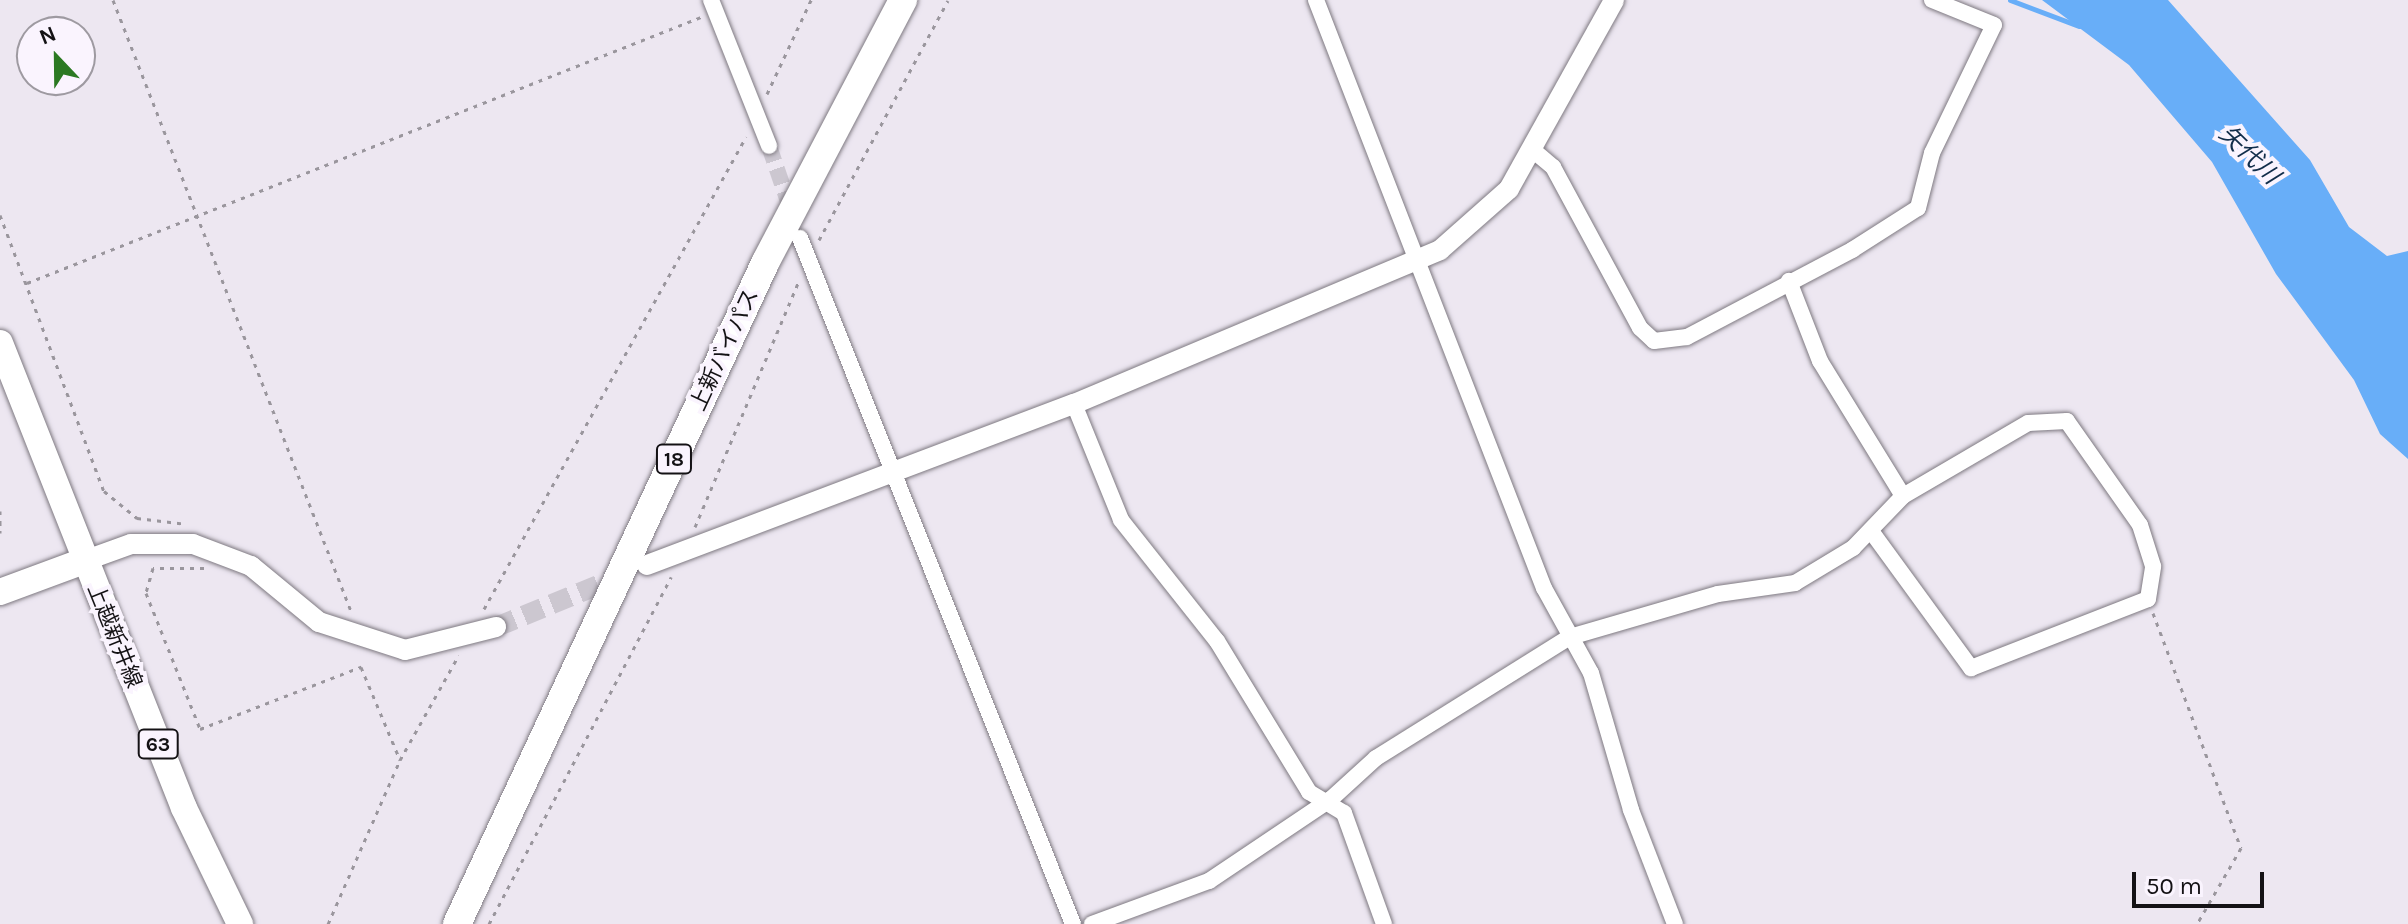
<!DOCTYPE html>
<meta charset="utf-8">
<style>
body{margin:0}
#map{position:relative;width:2408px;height:924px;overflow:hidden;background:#ede7f1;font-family:Karla,"Noto Sans JP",sans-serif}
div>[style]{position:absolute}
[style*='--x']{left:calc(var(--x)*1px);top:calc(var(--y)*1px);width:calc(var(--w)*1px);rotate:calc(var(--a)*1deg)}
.water>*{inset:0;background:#68aef8}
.stream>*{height:5px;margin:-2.5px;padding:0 2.5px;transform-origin:2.5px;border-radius:2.5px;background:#68aef8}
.minor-tunnel>*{height:16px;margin-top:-8px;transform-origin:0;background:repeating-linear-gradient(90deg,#ccc7d0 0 16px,transparent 0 24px)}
.tertiary-tunnel>*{height:20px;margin-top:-10px;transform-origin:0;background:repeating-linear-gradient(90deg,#ccc7d0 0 20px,transparent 0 30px)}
.path>*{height:3px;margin-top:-1.5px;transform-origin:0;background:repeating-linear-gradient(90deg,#9a969d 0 4px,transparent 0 10px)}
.roads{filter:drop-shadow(0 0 2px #7e7981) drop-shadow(0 0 2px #7e7981)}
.minor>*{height:16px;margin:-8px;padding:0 8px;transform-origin:8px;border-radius:8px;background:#fff}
.tertiary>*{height:20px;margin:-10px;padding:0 10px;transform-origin:10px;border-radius:10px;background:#fff}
.primary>*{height:26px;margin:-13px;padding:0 13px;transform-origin:13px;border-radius:13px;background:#fff}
.trunk>*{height:28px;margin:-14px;padding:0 14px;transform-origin:14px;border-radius:14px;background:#fff}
span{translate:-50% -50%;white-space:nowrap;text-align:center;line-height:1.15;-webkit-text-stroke:8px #faf4fe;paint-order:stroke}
.shield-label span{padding:2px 6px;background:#faf4fe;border:2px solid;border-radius:6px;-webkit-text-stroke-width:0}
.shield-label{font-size:20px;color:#141215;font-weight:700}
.street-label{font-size:22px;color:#141215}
.water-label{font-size:24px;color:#112d4a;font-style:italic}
.north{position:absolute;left:16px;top:16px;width:80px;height:80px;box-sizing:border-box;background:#faf4fe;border:2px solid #9e9aa1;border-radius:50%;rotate:338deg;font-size:22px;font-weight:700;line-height:32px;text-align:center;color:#141215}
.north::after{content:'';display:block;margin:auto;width:28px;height:36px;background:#2b7922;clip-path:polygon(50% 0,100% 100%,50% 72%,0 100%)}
.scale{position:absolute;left:2132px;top:872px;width:132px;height:36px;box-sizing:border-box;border:4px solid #141215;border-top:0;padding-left:10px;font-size:24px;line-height:28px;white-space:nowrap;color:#141215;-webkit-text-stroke:6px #faf4fe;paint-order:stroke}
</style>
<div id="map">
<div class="water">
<div style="clip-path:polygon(2042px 0,2168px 0,2310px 160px,2349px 227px,2387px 256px,2408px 251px,2408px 459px,2380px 434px,2354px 380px,2276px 274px,2212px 162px,2129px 65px)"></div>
</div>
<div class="stream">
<div style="--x:2010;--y:0;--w:74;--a:20.6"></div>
</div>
<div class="minor-tunnel">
<div style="--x:769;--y:146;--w:71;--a:71.1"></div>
</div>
<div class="tertiary-tunnel">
<div style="--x:496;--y:627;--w:139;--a:-22.3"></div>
</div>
<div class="path">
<div style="--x:113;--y:0;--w:656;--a:68.72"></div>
<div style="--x:767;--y:94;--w:104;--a:-64.9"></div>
<div style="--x:0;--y:215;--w:295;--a:69.4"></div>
<div style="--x:104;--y:491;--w:43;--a:39.3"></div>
<div style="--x:137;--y:518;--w:50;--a:6.8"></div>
<div style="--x:819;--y:240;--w:272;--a:-61.7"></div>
<div style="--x:27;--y:283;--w:725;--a:-21.54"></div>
<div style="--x:0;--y:511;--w:22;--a:90"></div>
<div style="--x:695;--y:527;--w:269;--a:-67.1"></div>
<div style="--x:204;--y:568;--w:51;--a:180"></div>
<div style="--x:153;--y:568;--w:26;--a:106"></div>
<div style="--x:146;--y:593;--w:146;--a:68.3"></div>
<div style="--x:200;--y:729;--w:173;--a:-21.1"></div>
<div style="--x:361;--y:667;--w:101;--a:67.2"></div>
<div style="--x:484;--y:609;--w:540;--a:-60.97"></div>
<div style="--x:2153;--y:613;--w:251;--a:69.5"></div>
<div style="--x:2241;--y:848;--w:88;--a:120.1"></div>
<div style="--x:328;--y:924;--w:179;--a:-66.3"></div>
<div style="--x:400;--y:760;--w:120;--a:-60.7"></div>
<div style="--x:489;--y:924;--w:392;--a:-62.3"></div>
</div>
<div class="roads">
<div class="minor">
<div style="--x:711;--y:0;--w:157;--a:68.3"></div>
<div style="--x:1316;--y:0;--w:631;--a:68.81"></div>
<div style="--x:1544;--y:588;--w:97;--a:61.1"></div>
<div style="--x:1591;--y:673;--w:143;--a:73.7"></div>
<div style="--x:1631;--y:810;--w:122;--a:68.9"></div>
<div style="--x:1534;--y:151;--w:25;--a:40"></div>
<div style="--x:1553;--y:167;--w:183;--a:61.6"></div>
<div style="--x:1640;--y:328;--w:19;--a:43"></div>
<div style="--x:1654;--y:341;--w:33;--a:-7"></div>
<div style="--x:1687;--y:337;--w:187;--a:-27.8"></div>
<div style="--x:1852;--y:250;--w:78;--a:-32.5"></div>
<div style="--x:1918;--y:208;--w:57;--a:-75.7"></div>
<div style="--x:1932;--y:153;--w:142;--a:-64.2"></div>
<div style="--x:1994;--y:25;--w:67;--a:-158"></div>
<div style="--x:800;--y:238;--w:738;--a:68.3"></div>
<div style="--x:1074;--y:404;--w:125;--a:67.9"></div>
<div style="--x:1121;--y:520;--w:154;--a:51.6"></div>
<div style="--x:1217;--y:641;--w:177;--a:58.6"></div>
<div style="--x:1309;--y:792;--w:41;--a:31"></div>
<div style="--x:1344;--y:813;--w:118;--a:70.2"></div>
<div style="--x:1871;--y:531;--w:170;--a:53.9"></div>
<div style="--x:1971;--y:668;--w:190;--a:-21.3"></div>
<div style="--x:2148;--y:599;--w:33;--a:-81"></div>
<div style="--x:2153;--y:566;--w:43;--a:-107.6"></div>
<div style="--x:2140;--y:525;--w:127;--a:-125.1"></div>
<div style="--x:2067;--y:421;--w:39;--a:177"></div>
<div style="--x:2028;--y:423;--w:145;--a:149.7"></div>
<div style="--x:1092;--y:924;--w:125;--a:-20.2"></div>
<div style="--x:1209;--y:881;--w:147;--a:-33.9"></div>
<div style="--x:1331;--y:799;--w:61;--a:-42.3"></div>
<div style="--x:1376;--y:758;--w:229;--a:-32"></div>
<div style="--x:1570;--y:637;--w:154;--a:-16.2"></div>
<div style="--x:1718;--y:594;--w:78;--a:-8.1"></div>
<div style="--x:1795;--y:583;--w:68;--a:-31.1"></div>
<div style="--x:1853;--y:548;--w:72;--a:-46.1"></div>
<div style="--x:1903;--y:496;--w:158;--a:-121.6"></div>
<div style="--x:1820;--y:361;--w:86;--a:-111.2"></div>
</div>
<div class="tertiary">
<div style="--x:84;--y:561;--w:50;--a:-19.9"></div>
<div style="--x:131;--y:544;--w:62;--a:0"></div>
<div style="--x:193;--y:544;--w:62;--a:20.8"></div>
<div style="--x:251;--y:566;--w:88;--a:39.5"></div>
<div style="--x:319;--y:622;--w:90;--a:18"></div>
<div style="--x:405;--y:650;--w:94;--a:-14.2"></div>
<div style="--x:647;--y:565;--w:456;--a:-20.7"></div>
<div style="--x:1074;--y:404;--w:397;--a:-22.8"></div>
<div style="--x:1440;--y:250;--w:92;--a:-41.5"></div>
<div style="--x:1509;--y:189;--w:216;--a:-60.9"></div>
</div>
<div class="primary">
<div style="--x:0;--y:343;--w:500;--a:68.41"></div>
<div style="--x:184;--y:808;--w:129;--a:64.2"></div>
<div style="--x:0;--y:592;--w:90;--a:-20.3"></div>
</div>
<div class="trunk">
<div style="--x:457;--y:924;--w:731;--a:-65.01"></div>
<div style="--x:766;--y:261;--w:295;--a:-62.3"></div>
</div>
</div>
<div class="shield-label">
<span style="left:674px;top:459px">18</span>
<span style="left:158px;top:744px">63</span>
</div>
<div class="street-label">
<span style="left:725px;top:350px;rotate:-65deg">上新バイパス</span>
<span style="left:114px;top:636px;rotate:68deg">上越新井線</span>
</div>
<div class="water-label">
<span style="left:2249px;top:155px;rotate:44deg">矢代川</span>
</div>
<div class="north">N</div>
<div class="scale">50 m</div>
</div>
